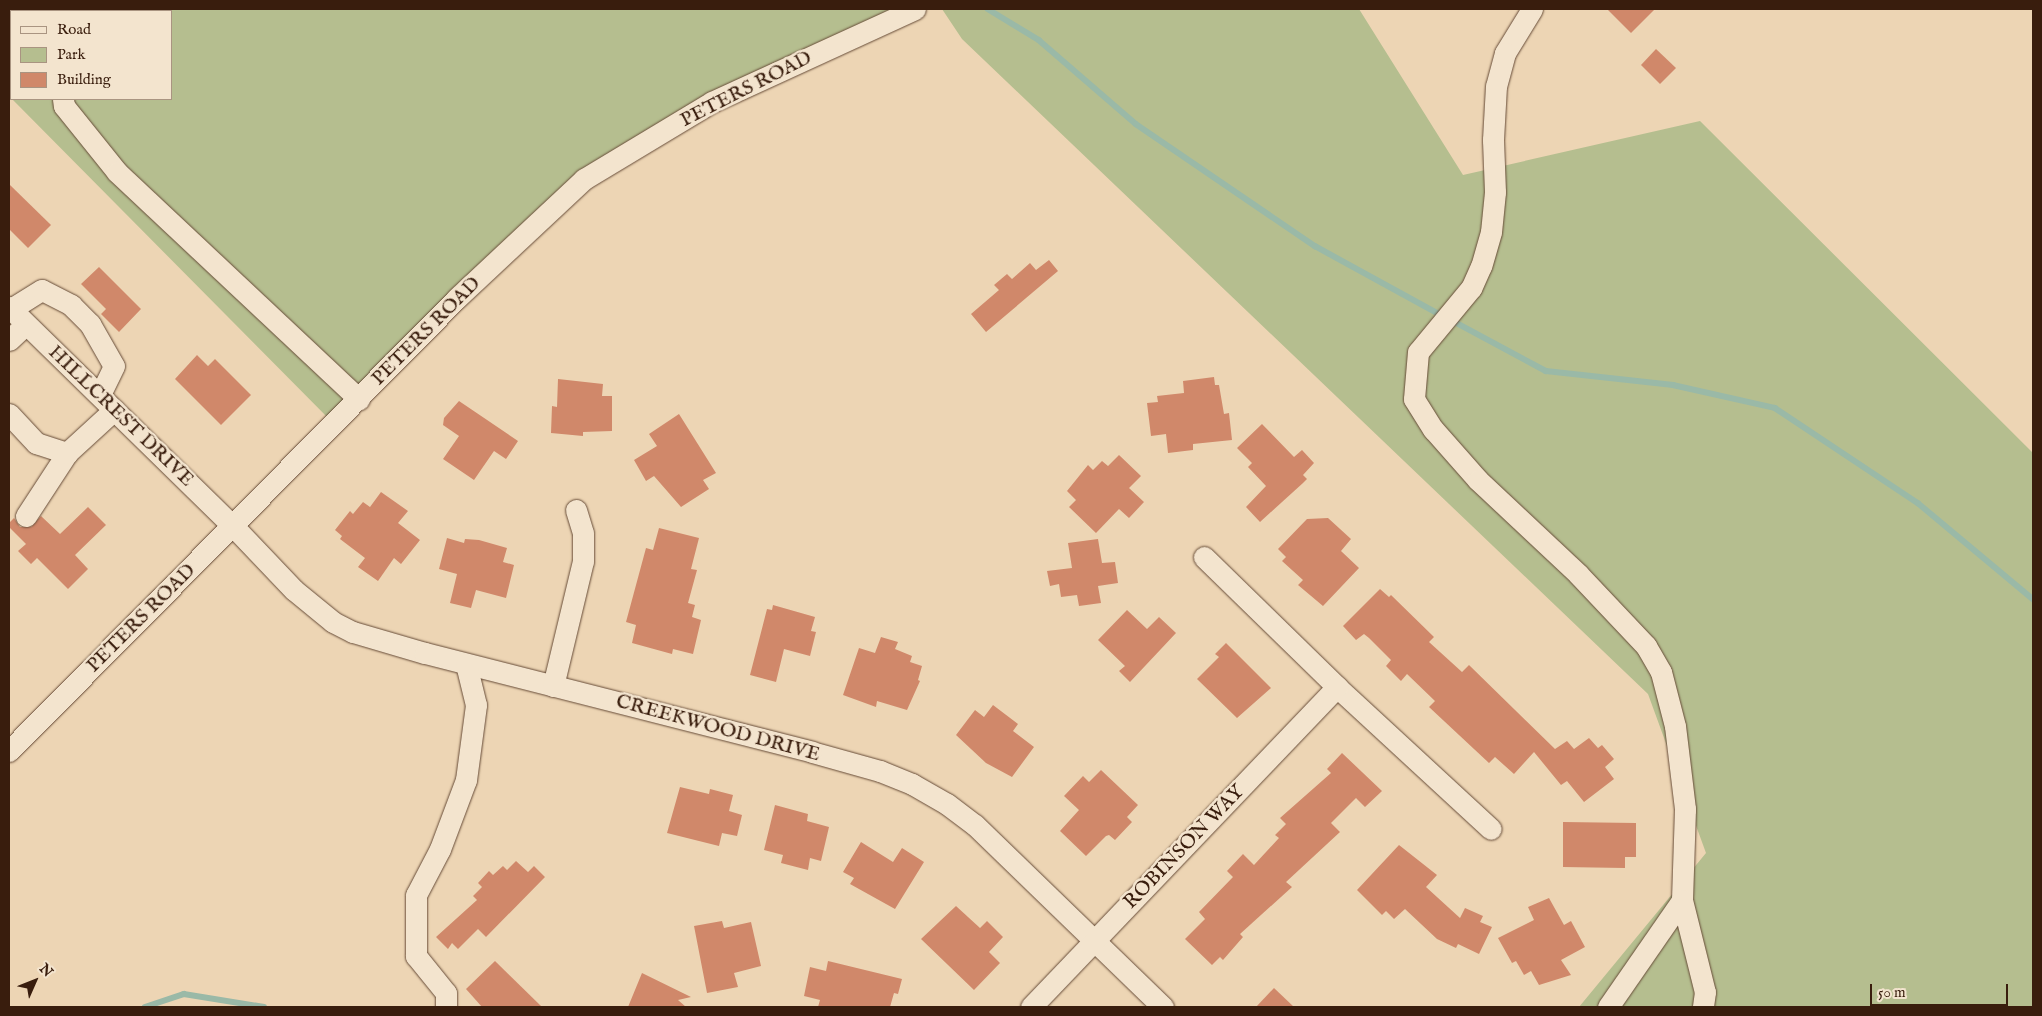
<!DOCTYPE html>
<style>
body{margin:0}
#map{position:relative;width:2042px;height:1016px;overflow:hidden;background:#edd5b4;font-family:"IM FELL English",serif}
div>[style]{position:absolute}
[style*='--x']{left:calc(var(--x)*1px);top:calc(var(--y)*1px);width:calc(var(--w)*1px);rotate:calc(var(--a)*1deg)}
.green>*{inset:0;background:#b5be8f}
.stream>*{height:5.5px;margin:-2.75px;padding:0 2.75px;transform-origin:2.75px;border-radius:2.75px;background:#9ab9a7}
.building>*{inset:0;background:#d0886a}
.roads{filter:drop-shadow(0 0 1px #664b37) drop-shadow(0 0 1px #664b37)}
.minor>*{height:21px;margin:-10.5px;padding:0 10.5px;transform-origin:10.5px;border-radius:10.5px;background:#f3e4ce}
span{translate:-50% -50%;white-space:nowrap;text-align:center;line-height:1.15;-webkit-text-stroke:5px #f3e4ce;paint-order:stroke}
.street-label{font-size:20px;color:#391d0d}
.frame{position:absolute;inset:0;border:10px solid #391d0d;pointer-events:none}
.legend{position:absolute;left:10px;top:10px;width:162px;height:90px;box-sizing:border-box;background:#f3e4ce;border:1px solid #a99481;margin:0;padding:6px 9px;list-style:none;font-size:15px;color:#391d0d}
.legend li{display:flex;align-items:center;gap:10px;height:25px}
.legend b{width:25px;border:1px solid #a99481}
.north{position:absolute;left:10px;top:956px;width:50px;height:50px;-webkit-text-stroke:4px #f3e4ce;paint-order:stroke;rotate:46deg;font-size:14px;font-weight:700;line-height:20px;text-align:center;color:#391d0d}
.north::after{content:'';display:block;margin:auto;width:18px;height:22px;background:#391d0d;clip-path:polygon(50% 0,100% 100%,50% 72%,0 100%)}
.scale{position:absolute;left:1870px;top:984px;width:138px;height:22px;box-sizing:border-box;border:2px solid #391d0d;border-top:0;padding-left:6px;font-size:15px;line-height:18px;white-space:nowrap;color:#391d0d;-webkit-text-stroke:4px #f3e4ce;paint-order:stroke}
</style>
<div id="map">
<div class="green">
<div style="clip-path:polygon(9px 9px,915px 9px,584px 179px,334px 424px,12px 99px,171px 99px,171px 11px,11px 11px,11px 98px)"></div>
<div style="clip-path:polygon(942px 9px,1359px 9px,1463px 175px,1700px 121px,2033px 453px,2033px 1007px,1579px 1007px,1706px 853px,1648px 694px,962px 39px)"></div>
</div>
<div class="stream">
<div style="--x:988;--y:9;--w:60;--a:31.3"></div>
<div style="--x:1039;--y:40;--w:128;--a:40.9"></div>
<div style="--x:1136;--y:124;--w:217;--a:34.3"></div>
<div style="--x:1315;--y:246;--w:146;--a:28.7"></div>
<div style="--x:1451;--y:320;--w:108;--a:28.2"></div>
<div style="--x:1546;--y:371;--w:128;--a:6.3"></div>
<div style="--x:1673;--y:385;--w:105;--a:12.7"></div>
<div style="--x:1775;--y:408;--w:172;--a:33.6"></div>
<div style="--x:1918;--y:503;--w:150;--a:39.9"></div>
<div style="--x:145;--y:1007;--w:41;--a:-18.4"></div>
<div style="--x:184;--y:994;--w:81;--a:9.2"></div>
</div>
<div class="building">
<div style="clip-path:polygon(1607px 9px,1655px 9px,1631px 33px)"></div>
<div style="clip-path:polygon(1656px 49px,1676px 68px,1660px 84px,1641px 65px)"></div>
<div style="clip-path:polygon(9px 184px,51px 225px,28px 248px,9px 229px)"></div>
<div style="clip-path:polygon(1049px 260px,1058px 271px,986px 332px,971px 314px,999px 290px,994px 285px,1007px 274px,1012px 279px,1030px 263px,1036px 270px)"></div>
<div style="clip-path:polygon(99px 267px,141px 309px,119px 332px,101px 314px,106px 309px,81px 284px)"></div>
<div style="clip-path:polygon(197px 355px,208px 366px,215px 359px,251px 395px,221px 425px,175px 379px)"></div>
<div style="clip-path:polygon(1214px 377px,1215px 385px,1219px 385px,1224px 414px,1229px 413px,1232px 440px,1193px 444px,1193px 450px,1168px 453px,1166px 434px,1151px 436px,1147px 403px,1158px 402px,1157px 396px,1184px 393px,1183px 381px)"></div>
<div style="clip-path:polygon(558px 379px,603px 384px,602px 396px,612px 396px,612px 431px,583px 432px,583px 436px,551px 433px,552px 406px,557px 407px)"></div>
<div style="clip-path:polygon(459px 401px,518px 441px,506px 459px,494px 451px,474px 480px,443px 459px,459px 436px,443px 425px,444px 418px)"></div>
<div style="clip-path:polygon(679px 414px,716px 473px,703px 480px,709px 489px,681px 507px,654px 476px,646px 481px,634px 460px,657px 446px,649px 434px)"></div>
<div style="clip-path:polygon(1262px 424px,1294px 457px,1302px 450px,1314px 463px,1303px 475px,1307px 479px,1303px 483px,1260px 522px,1246px 507px,1266px 486px,1248px 467px,1252px 463px,1237px 448px)"></div>
<div style="clip-path:polygon(1119px 455px,1141px 476px,1129px 488px,1144px 502px,1129px 518px,1119px 509px,1096px 533px,1069px 507px,1076px 500px,1067px 491px,1088px 465px,1093px 470px,1102px 461px,1108px 466px)"></div>
<div style="clip-path:polygon(381px 492px,408px 511px,398px 523px,420px 540px,401px 564px,394px 558px,378px 581px,358px 567px,365px 558px,340px 539px,342px 536px,335px 530px,350px 511px,353px 514px,363px 502px,370px 507px)"></div>
<div style="clip-path:polygon(88px 507px,106px 525px,75px 555px,88px 569px,68px 589px,37px 558px,31px 564px,18px 551px,26px 544px,9px 527px,9px 523px,14px 518px,20px 527px,31px 527px,41px 516px,60px 534px)"></div>
<div style="clip-path:polygon(1328px 518px,1351px 539px,1341px 551px,1359px 568px,1323px 606px,1298px 585px,1303px 580px,1282px 561px,1286px 557px,1278px 549px,1307px 519px)"></div>
<div style="clip-path:polygon(659px 528px,699px 538px,691px 569px,697px 570px,688px 603px,695px 605px,692px 617px,701px 620px,693px 654px,673px 649px,672px 654px,632px 643px,636px 625px,626px 622px,646px 548px,653px 550px)"></div>
<div style="clip-path:polygon(447px 538px,464px 543px,465px 539px,479px 540px,507px 548px,503px 562px,514px 565px,506px 598px,476px 590px,471px 608px,450px 603px,457px 574px,439px 569px)"></div>
<div style="clip-path:polygon(1098px 539px,1102px 563px,1115px 562px,1118px 583px,1098px 586px,1101px 603px,1079px 606px,1077px 595px,1061px 597px,1059px 584px,1050px 586px,1047px 571px,1072px 568px,1068px 543px)"></div>
<div style="clip-path:polygon(1380px 589px,1389px 597px,1391px 595px,1434px 637px,1429px 642px,1462px 672px,1469px 665px,1555px 749px,1567px 741px,1574px 749px,1589px 738px,1598px 748px,1602px 745px,1614px 759px,1605px 767px,1614px 779px,1584px 802px,1567px 781px,1561px 785px,1534px 752px,1514px 774px,1495px 757px,1489px 763px,1429px 707px,1435px 701px,1407px 674px,1401px 681px,1386px 666px,1391px 660px,1369px 638px,1364px 634px,1356px 640px,1343px 626px)"></div>
<div style="clip-path:polygon(773px 605px,815px 617px,811px 631px,816px 632px,810px 656px,784px 649px,776px 682px,750px 675px,767px 609px,772px 610px)"></div>
<div style="clip-path:polygon(1127px 610px,1147px 629px,1159px 617px,1176px 633px,1130px 682px,1119px 671px,1125px 666px,1098px 640px)"></div>
<div style="clip-path:polygon(881px 637px,898px 642px,895px 649px,912px 656px,910px 662px,922px 666px,918px 680px,920px 681px,907px 710px,877px 701px,876px 707px,843px 695px,859px 648px,875px 653px)"></div>
<div style="clip-path:polygon(1226px 643px,1271px 688px,1237px 718px,1197px 679px,1219px 657px,1215px 654px)"></div>
<div style="clip-path:polygon(993px 705px,1018px 724px,1013px 731px,1034px 747px,1012px 777px,986px 763px,956px 735px,975px 710px,984px 717px)"></div>
<div style="clip-path:polygon(1342px 753px,1382px 791px,1365px 807px,1356px 798px,1331px 823px,1340px 832px,1286px 882px,1292px 887px,1240px 934px,1243px 937px,1223px 960px,1220px 957px,1212px 965px,1185px 939px,1205px 919px,1199px 912px,1233px 877px,1227px 871px,1243px 854px,1254px 865px,1279px 838px,1275px 835px,1286px 824px,1280px 818px,1331px 773px,1327px 769px)"></div>
<div style="clip-path:polygon(1101px 770px,1138px 805px,1127px 817px,1132px 822px,1115px 840px,1109px 835px,1106px 836px,1086px 856px,1060px 831px,1079px 810px,1064px 796px,1083px 776px,1089px 782px)"></div>
<div style="clip-path:polygon(680px 787px,709px 794px,710px 789px,733px 795px,729px 811px,742px 815px,737px 836px,722px 833px,719px 846px,667px 833px)"></div>
<div style="clip-path:polygon(775px 805px,808px 814px,807px 821px,829px 827px,821px 861px,810px 858px,808px 870px,781px 863px,783px 855px,764px 850px)"></div>
<div style="clip-path:polygon(1563px 822px,1636px 823px,1636px 857px,1625px 857px,1625px 868px,1563px 867px)"></div>
<div style="clip-path:polygon(861px 842px,893px 862px,902px 848px,924px 862px,895px 909px,850px 884px,854px 878px,843px 872px)"></div>
<div style="clip-path:polygon(1399px 845px,1437px 875px,1426px 887px,1460px 918px,1465px 908px,1483px 916px,1480px 922px,1492px 927px,1479px 954px,1458px 944px,1456px 948px,1437px 939px,1405px 909px,1394px 919px,1386px 911px,1382px 915px,1357px 890px)"></div>
<div style="clip-path:polygon(516px 861px,528px 872px,534px 866px,545px 877px,486px 937px,478px 929px,458px 949px,452px 943px,448px 949px,436px 937px,477px 900px,473px 896px,482px 887px,478px 883px,489px 871px,493px 875px,503px 866px,507px 870px)"></div>
<div style="clip-path:polygon(1549px 898px,1564px 925px,1571px 921px,1585px 947px,1561px 960px,1571px 975px,1539px 985px,1531px 971px,1524px 975px,1516px 961px,1512px 963px,1498px 938px,1534px 920px,1528px 907px)"></div>
<div style="clip-path:polygon(956px 906px,980px 928px,987px 921px,1003px 937px,989px 952px,1000px 963px,974px 990px,921px 939px)"></div>
<div style="clip-path:polygon(722px 921px,724px 928px,751px 922px,761px 966px,734px 973px,738px 987px,707px 993px,694px 926px)"></div>
<div style="clip-path:polygon(495px 961px,542px 1007px,482px 1007px,466px 989px)"></div>
<div style="clip-path:polygon(828px 961px,902px 979px,898px 994px,894px 993px,890px 1007px,818px 1007px,820px 1000px,804px 996px,810px 967px,826px 971px)"></div>
<div style="clip-path:polygon(642px 973px,691px 997px,678px 1000px,686px 1007px,628px 1007px)"></div>
<div style="clip-path:polygon(1274px 988px,1294px 1007px,1256px 1007px)"></div>
</div>
<div class="roads">
<div class="minor">
<div style="--x:42;--y:9;--w:2;--a:90"></div>
<div style="--x:1532;--y:9;--w:52;--a:121.5"></div>
<div style="--x:1505;--y:53;--w:34;--a:105"></div>
<div style="--x:1496;--y:86;--w:54;--a:93.2"></div>
<div style="--x:1493;--y:140;--w:52;--a:87.8"></div>
<div style="--x:1495;--y:192;--w:40;--a:95.7"></div>
<div style="--x:1491;--y:232;--w:35;--a:106"></div>
<div style="--x:1481;--y:266;--w:24;--a:114"></div>
<div style="--x:1471;--y:288;--w:83;--a:129.6"></div>
<div style="--x:1418;--y:352;--w:47;--a:94.9"></div>
<div style="--x:1414;--y:399;--w:36;--a:58"></div>
<div style="--x:1433;--y:429;--w:68;--a:48.6"></div>
<div style="--x:1478;--y:480;--w:137;--a:43.2"></div>
<div style="--x:1578;--y:574;--w:99;--a:46.6"></div>
<div style="--x:1646;--y:646;--w:30;--a:60"></div>
<div style="--x:1661;--y:672;--w:56;--a:75.5"></div>
<div style="--x:1675;--y:726;--w:84;--a:83.1"></div>
<div style="--x:1685;--y:809;--w:91;--a:91.9"></div>
<div style="--x:1682;--y:900;--w:95;--a:76"></div>
<div style="--x:1705;--y:992;--w:15;--a:98"></div>
<div style="--x:63;--y:99;--w:7;--a:82"></div>
<div style="--x:64;--y:106;--w:85;--a:51.2"></div>
<div style="--x:117;--y:172;--w:332;--a:43.2"></div>
<div style="--x:9;--y:307;--w:313;--a:44.4"></div>
<div style="--x:233;--y:526;--w:88;--a:46.4"></div>
<div style="--x:294;--y:590;--w:50;--a:39.4"></div>
<div style="--x:333;--y:622;--w:22;--a:27"></div>
<div style="--x:353;--y:632;--w:75;--a:16.3"></div>
<div style="--x:425;--y:653;--w:399;--a:14.3"></div>
<div style="--x:812;--y:752;--w:71;--a:15.6"></div>
<div style="--x:880;--y:771;--w:35;--a:22"></div>
<div style="--x:912;--y:784;--w:40;--a:29.7"></div>
<div style="--x:947;--y:804;--w:35;--a:37"></div>
<div style="--x:975;--y:825;--w:262;--a:44.1"></div>
<div style="--x:11;--y:309;--w:36;--a:-32"></div>
<div style="--x:42;--y:290;--w:33;--a:27"></div>
<div style="--x:71;--y:305;--w:27;--a:45"></div>
<div style="--x:90;--y:324;--w:48;--a:60.3"></div>
<div style="--x:114;--y:366;--w:32;--a:116"></div>
<div style="--x:9;--y:340;--w:23;--a:-43"></div>
<div style="--x:9;--y:414;--w:40;--a:47"></div>
<div style="--x:36;--y:443;--w:33;--a:18"></div>
<div style="--x:26;--y:516;--w:75;--a:-56.9"></div>
<div style="--x:67;--y:453;--w:64;--a:-42.5"></div>
<div style="--x:1204;--y:557;--w:186;--a:44.3"></div>
<div style="--x:1337;--y:687;--w:209;--a:42.7"></div>
<div style="--x:553;--y:686;--w:129;--a:-76.5"></div>
<div style="--x:583;--y:561;--w:28;--a:-90"></div>
<div style="--x:583;--y:533;--w:24;--a:-107"></div>
<div style="--x:9;--y:751;--w:637;--a:-45.32"></div>
<div style="--x:457;--y:298;--w:174;--a:-43.1"></div>
<div style="--x:584;--y:179;--w:149;--a:-31"></div>
<div style="--x:712;--y:102;--w:223;--a:-24.6"></div>
<div style="--x:446;--y:1007;--w:14;--a:-90"></div>
<div style="--x:446;--y:993;--w:48;--a:-129"></div>
<div style="--x:416;--y:956;--w:61;--a:-90"></div>
<div style="--x:416;--y:895;--w:52;--a:-62.4"></div>
<div style="--x:440;--y:849;--w:74;--a:-69.4"></div>
<div style="--x:466;--y:780;--w:76;--a:-82.4"></div>
<div style="--x:476;--y:705;--w:42;--a:-103.7"></div>
<div style="--x:1031;--y:1007;--w:443;--a:-46.3"></div>
<div style="--x:1608;--y:1007;--w:130;--a:-55.3"></div>
</div>
</div>
<div class="street-label">
<span style="left:746px;top:89px;rotate:-27deg">PETERS ROAD</span>
<span style="left:426px;top:331px;rotate:-45deg">PETERS ROAD</span>
<span style="left:121px;top:416px;rotate:44deg">HILLCREST DRIVE</span>
<span style="left:141px;top:618px;rotate:-45deg">PETERS ROAD</span>
<span style="left:718px;top:728px;rotate:15deg">CREEKWOOD DRIVE</span>
<span style="left:1184px;top:847px;rotate:-46deg">ROBINSON WAY</span>
</div>
<div class="frame"></div>
<ul class="legend">
<li><b style="height:6px;background:#f3e4ce"></b>Road</li>
<li><b style="height:14px;background:#b5be8f"></b>Park</li>
<li><b style="height:14px;background:#d0886a"></b>Building</li>
</ul>
<div class="north">N</div>
<div class="scale">50 m</div>
</div>
